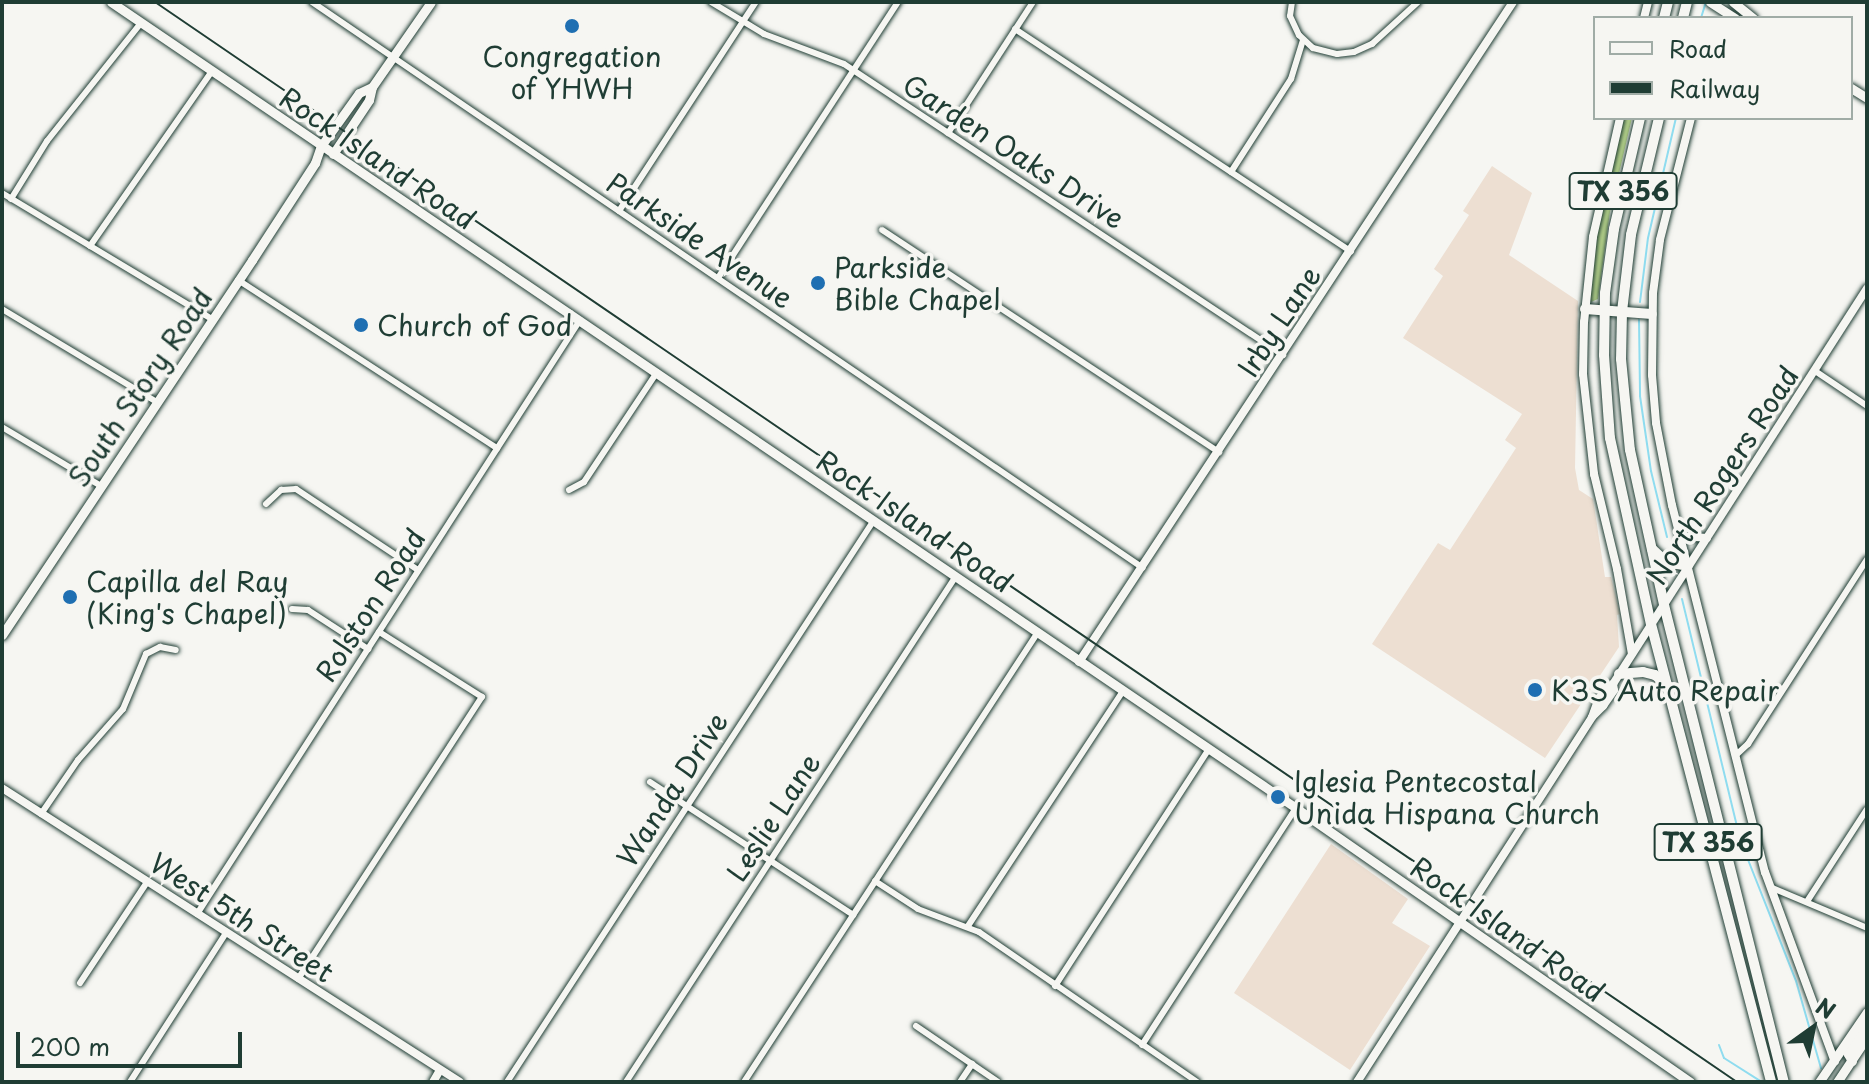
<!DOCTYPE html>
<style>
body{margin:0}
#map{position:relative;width:1869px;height:1084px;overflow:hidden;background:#f6f6f2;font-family:"Playpen Sans",sans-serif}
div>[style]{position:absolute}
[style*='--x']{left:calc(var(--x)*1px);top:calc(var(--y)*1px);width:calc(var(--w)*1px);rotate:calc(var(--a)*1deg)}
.built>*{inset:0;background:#eddfd2}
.green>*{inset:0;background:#b8d48c}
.stream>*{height:2px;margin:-1px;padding:0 1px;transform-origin:1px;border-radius:1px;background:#8fdcef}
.roads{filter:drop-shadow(0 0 2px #1f3d34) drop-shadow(0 0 2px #1f3d34)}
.minor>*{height:6px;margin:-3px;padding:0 3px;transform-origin:3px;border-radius:3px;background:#f6f6f2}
.tertiary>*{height:8px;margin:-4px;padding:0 4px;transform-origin:4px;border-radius:4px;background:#f6f6f2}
.secondary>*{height:9px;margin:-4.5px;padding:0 4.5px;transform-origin:4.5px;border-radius:4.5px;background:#f6f6f2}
.primary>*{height:10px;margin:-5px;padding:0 5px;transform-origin:5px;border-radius:5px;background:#f6f6f2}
.rail>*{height:2px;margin:-1px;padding:0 1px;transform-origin:1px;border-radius:1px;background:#1f3d34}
.dots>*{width:22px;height:22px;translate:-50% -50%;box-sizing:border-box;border:4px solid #f6f6f2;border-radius:50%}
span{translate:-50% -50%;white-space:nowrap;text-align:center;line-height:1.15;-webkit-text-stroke:7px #f6f6f2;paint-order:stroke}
.shield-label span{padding:2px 6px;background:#f6f6f2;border:2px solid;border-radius:6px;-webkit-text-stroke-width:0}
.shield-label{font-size:26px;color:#1f3d34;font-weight:700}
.poi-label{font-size:28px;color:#1f3d34}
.left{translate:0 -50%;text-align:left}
.street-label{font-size:28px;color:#1f3d34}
.frame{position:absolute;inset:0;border:4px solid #1f3d34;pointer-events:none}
.legend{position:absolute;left:1593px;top:16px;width:260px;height:104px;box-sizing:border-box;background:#f6f6f2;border:2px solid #a0aca6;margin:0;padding:10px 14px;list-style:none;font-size:24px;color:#1f3d34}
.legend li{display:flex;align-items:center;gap:16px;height:40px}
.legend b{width:40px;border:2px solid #a0aca6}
.north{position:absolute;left:1773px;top:988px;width:80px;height:80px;-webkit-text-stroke:6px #f6f6f2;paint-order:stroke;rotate:33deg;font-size:22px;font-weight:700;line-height:32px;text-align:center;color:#1f3d34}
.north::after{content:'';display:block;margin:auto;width:28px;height:36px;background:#1f3d34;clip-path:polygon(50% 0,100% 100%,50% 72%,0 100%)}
.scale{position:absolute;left:16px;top:1032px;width:226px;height:36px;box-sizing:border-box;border:4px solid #1f3d34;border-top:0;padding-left:10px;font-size:24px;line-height:28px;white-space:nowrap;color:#1f3d34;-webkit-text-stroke:6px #f6f6f2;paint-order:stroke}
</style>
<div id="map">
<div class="built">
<div style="clip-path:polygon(1492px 166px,1532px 193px,1509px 255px,1578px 301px,1575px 468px,1579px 490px,1593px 499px,1605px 577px,1611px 577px,1620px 614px,1617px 615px,1619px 647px,1545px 758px,1372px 644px,1438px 543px,1450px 550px,1516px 448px,1505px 440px,1522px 414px,1403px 338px,1443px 276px,1434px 269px,1469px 215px,1463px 211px)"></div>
<div style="clip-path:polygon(1331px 844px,1408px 899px,1392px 923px,1430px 946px,1350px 1070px,1234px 993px)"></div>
</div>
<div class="green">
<div style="clip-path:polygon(1623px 118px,1632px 118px,1610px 212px,1598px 299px,1591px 302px,1588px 300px,1594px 250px)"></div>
</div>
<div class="stream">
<div style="--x:1701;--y:18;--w:14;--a:-73"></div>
<div style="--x:1640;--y:302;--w:64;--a:-82.9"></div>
<div style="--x:1648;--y:238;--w:123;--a:-76.9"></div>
<div style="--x:1639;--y:320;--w:76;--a:89.2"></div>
<div style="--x:1640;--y:396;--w:76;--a:81.7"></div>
<div style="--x:1651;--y:471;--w:68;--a:76.4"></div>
<div style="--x:1682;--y:599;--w:250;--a:76.4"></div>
<div style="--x:1741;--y:842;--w:149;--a:68.4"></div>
<div style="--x:1796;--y:981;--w:91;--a:74"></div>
<div style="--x:1719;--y:1045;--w:14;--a:69"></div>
<div style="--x:1724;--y:1058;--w:45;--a:32.3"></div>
</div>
<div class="roads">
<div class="minor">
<div style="--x:312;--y:2;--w:1005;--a:34.26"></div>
<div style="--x:711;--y:2;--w:62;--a:31.1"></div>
<div style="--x:764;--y:34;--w:85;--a:20.6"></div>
<div style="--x:844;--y:64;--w:527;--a:33.54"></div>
<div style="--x:1292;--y:2;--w:14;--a:98"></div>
<div style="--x:1290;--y:16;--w:21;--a:65"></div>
<div style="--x:1299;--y:35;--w:19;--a:43"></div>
<div style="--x:1313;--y:48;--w:25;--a:14"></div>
<div style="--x:1337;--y:54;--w:17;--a:-7"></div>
<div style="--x:1354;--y:52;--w:20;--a:-24"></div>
<div style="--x:1372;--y:44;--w:62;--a:-42.4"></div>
<div style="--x:1015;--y:29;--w:403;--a:33.5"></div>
<div style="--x:948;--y:133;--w:156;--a:-57"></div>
<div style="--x:1231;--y:172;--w:111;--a:-57.2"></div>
<div style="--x:1291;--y:79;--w:41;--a:-72.9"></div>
<div style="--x:2;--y:193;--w:245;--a:31"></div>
<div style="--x:11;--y:199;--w:68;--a:-58.2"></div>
<div style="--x:47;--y:141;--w:151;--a:-51.5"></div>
<div style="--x:619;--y:211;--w:250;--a:-56.8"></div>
<div style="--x:882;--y:230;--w:404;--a:33.4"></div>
<div style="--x:90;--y:246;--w:213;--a:-55.1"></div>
<div style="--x:718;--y:278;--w:330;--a:-56.9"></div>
<div style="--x:238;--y:280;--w:309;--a:33"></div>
<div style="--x:2;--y:309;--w:181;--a:31"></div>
<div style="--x:1815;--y:371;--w:63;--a:33.9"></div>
<div style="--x:2;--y:427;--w:115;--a:30.8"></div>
<div style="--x:569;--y:490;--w:17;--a:-28"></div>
<div style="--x:584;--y:482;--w:132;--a:-56.4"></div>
<div style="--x:266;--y:504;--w:21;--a:-43"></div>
<div style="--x:281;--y:490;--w:15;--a:-4"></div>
<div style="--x:296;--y:489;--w:146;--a:33.6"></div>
<div style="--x:292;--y:609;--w:16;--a:4"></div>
<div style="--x:308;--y:610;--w:72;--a:33"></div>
<div style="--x:1735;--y:756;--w:18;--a:-43"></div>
<div style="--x:1748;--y:744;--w:220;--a:-57.2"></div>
<div style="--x:650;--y:782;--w:243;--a:33.2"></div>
<div style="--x:41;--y:814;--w:65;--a:-55.6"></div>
<div style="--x:78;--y:760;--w:68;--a:-48.6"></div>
<div style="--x:123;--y:709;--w:60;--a:-67.3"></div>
<div style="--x:146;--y:654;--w:16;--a:-27"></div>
<div style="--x:160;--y:647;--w:16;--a:11"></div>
<div style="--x:875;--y:881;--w:51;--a:33.1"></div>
<div style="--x:918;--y:909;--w:65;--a:20.7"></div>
<div style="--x:979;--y:932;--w:265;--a:34.5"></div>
<div style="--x:1770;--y:887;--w:105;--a:22.9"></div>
<div style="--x:1808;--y:900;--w:108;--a:-57"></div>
<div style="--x:197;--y:914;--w:707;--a:-57.19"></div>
<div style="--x:968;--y:926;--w:282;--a:-56.6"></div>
<div style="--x:298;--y:979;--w:337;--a:-56.9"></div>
<div style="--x:482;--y:697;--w:122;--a:-147.7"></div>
<div style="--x:80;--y:983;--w:121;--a:-56.4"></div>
<div style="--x:1055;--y:986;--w:283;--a:-57"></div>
<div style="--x:916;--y:1026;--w:99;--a:34.3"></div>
<div style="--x:1142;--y:1045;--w:283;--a:-57"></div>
<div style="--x:130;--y:1082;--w:177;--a:-57.2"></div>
<div style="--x:507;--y:1082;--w:671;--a:-56.85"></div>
<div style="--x:626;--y:1082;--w:604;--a:-56.89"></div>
<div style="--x:744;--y:1082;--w:538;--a:-56.84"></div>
<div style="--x:960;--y:1082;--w:22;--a:-56"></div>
</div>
<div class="tertiary">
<div style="--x:1644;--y:18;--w:16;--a:-76"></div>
<div style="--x:1620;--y:118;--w:122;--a:102.8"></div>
<div style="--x:1593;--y:237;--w:85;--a:96"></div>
<div style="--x:1584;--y:322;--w:52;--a:91.1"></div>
<div style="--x:1583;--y:374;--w:101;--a:83.7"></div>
<div style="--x:1594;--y:474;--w:98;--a:76.4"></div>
<div style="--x:1617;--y:569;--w:86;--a:80"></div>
<div style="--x:1691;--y:118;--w:126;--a:104.3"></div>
<div style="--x:1660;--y:240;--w:53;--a:97.5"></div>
<div style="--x:1653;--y:293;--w:82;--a:90.7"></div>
<div style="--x:1652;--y:375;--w:48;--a:85.2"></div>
<div style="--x:1656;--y:423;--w:84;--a:79"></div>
<div style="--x:1672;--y:505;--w:379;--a:75.8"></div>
<div style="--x:1765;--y:872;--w:202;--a:69.8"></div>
<div style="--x:1680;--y:536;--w:27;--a:4"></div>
<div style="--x:1079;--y:662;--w:790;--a:-56.67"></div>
<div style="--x:1592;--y:717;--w:20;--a:-70"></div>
<div style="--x:1599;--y:698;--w:20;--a:-45"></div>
<div style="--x:1613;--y:684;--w:470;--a:-57.3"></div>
<div style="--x:2;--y:788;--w:544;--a:32.7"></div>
<div style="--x:433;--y:1082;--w:14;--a:-60"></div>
<div style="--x:1357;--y:1082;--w:434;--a:-57.2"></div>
<div style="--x:1592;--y:717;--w:16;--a:-45"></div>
<div style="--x:1603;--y:706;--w:19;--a:-55"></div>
<div style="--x:1614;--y:690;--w:6;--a:-99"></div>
</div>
<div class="secondary">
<div style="--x:111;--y:2;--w:1433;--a:34.22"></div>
<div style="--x:1296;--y:808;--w:480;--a:34.8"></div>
<div style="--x:1710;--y:2;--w:30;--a:33"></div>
<div style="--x:1733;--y:2;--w:26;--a:39"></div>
<div style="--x:1851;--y:88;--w:19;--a:32"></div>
<div style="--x:333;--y:154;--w:65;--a:-56.3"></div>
<div style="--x:369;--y:100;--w:13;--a:-77"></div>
<div style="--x:372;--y:87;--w:103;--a:-55.2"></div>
<div style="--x:2;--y:635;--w:451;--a:-56.3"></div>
<div style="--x:252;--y:260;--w:116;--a:-57"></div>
<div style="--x:315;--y:163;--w:18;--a:-71"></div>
<div style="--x:321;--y:146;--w:65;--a:-54.4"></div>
<div style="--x:359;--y:93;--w:14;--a:-25"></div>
<div style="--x:1852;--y:1061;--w:8;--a:-120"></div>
<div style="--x:1848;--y:1054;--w:34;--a:-56"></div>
<div style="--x:1819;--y:1082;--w:85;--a:-55.6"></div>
<div style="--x:1837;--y:1082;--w:54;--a:-56.3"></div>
</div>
<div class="primary">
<div style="--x:1664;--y:18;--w:16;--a:-76"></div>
<div style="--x:1683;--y:18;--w:16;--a:-76"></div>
<div style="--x:1640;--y:118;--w:114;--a:103.2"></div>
<div style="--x:1614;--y:229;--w:65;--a:98"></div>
<div style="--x:1605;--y:293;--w:62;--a:90.9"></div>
<div style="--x:1604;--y:355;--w:83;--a:85.9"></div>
<div style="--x:1610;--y:438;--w:190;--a:77.6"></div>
<div style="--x:1651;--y:624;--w:473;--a:75.3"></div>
<div style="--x:1659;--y:118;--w:120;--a:103.5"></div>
<div style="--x:1631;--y:235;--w:78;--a:96.7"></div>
<div style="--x:1622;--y:312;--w:47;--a:91.2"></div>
<div style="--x:1621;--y:359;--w:91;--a:84.4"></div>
<div style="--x:1630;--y:450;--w:159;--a:77.6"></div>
<div style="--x:1664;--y:605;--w:492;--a:75.9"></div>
<div style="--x:1585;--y:309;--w:67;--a:4.3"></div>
<div style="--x:1652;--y:549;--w:19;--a:43"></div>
<div style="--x:1666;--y:562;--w:22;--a:10"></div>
<div style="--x:1619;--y:674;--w:24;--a:-5"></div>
<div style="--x:1643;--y:672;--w:12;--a:14"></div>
<div style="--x:1655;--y:675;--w:17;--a:40"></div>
</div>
</div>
<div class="rail">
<div style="--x:155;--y:2;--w:1915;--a:34.32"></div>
</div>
<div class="dots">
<div style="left:572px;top:26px;background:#1f6fb2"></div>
<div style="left:818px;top:283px;background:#1f6fb2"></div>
<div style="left:361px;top:325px;background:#1f6fb2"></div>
<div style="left:70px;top:597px;background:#1f6fb2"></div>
<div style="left:1535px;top:690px;background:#1f6fb2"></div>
<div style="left:1278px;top:797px;background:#1f6fb2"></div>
</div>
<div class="shield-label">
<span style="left:1623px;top:191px">TX 356</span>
<span style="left:1708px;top:842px">TX 356</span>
</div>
<div class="poi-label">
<span style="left:572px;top:72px">Congregation<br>of YHWH</span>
<span class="left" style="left:834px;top:283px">Parkside<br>Bible Chapel</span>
<span class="left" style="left:377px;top:325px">Church of God</span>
<span class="left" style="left:86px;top:597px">Capilla del Ray<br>(King's Chapel)</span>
<span class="left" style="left:1551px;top:690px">K3S Auto Repair</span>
<span class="left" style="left:1294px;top:797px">Iglesia Pentecostal<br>Unida Hispana Church</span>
</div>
<div class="street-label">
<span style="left:1014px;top:151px;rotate:33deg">Garden Oaks Drive</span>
<span style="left:378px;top:158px;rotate:34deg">Rock Island Road</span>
<span style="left:700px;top:240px;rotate:34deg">Parkside Avenue</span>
<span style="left:1279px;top:321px;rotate:-57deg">Irby Lane</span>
<span style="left:140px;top:387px;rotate:-56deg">South Story Road</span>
<span style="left:1722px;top:475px;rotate:-57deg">North Rogers Road</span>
<span style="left:915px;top:521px;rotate:34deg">Rock Island Road</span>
<span style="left:370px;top:605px;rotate:-57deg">Rolston Road</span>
<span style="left:672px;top:789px;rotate:-57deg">Wanda Drive</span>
<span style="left:773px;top:817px;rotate:-57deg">Leslie Lane</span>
<span style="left:242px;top:917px;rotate:33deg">West 5th Street</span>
<span style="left:1508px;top:929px;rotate:35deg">Rock Island Road</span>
</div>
<div class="frame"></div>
<ul class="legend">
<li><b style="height:10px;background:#f6f6f2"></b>Road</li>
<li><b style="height:10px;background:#1f3d34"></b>Railway</li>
</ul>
<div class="north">N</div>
<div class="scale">200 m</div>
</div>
